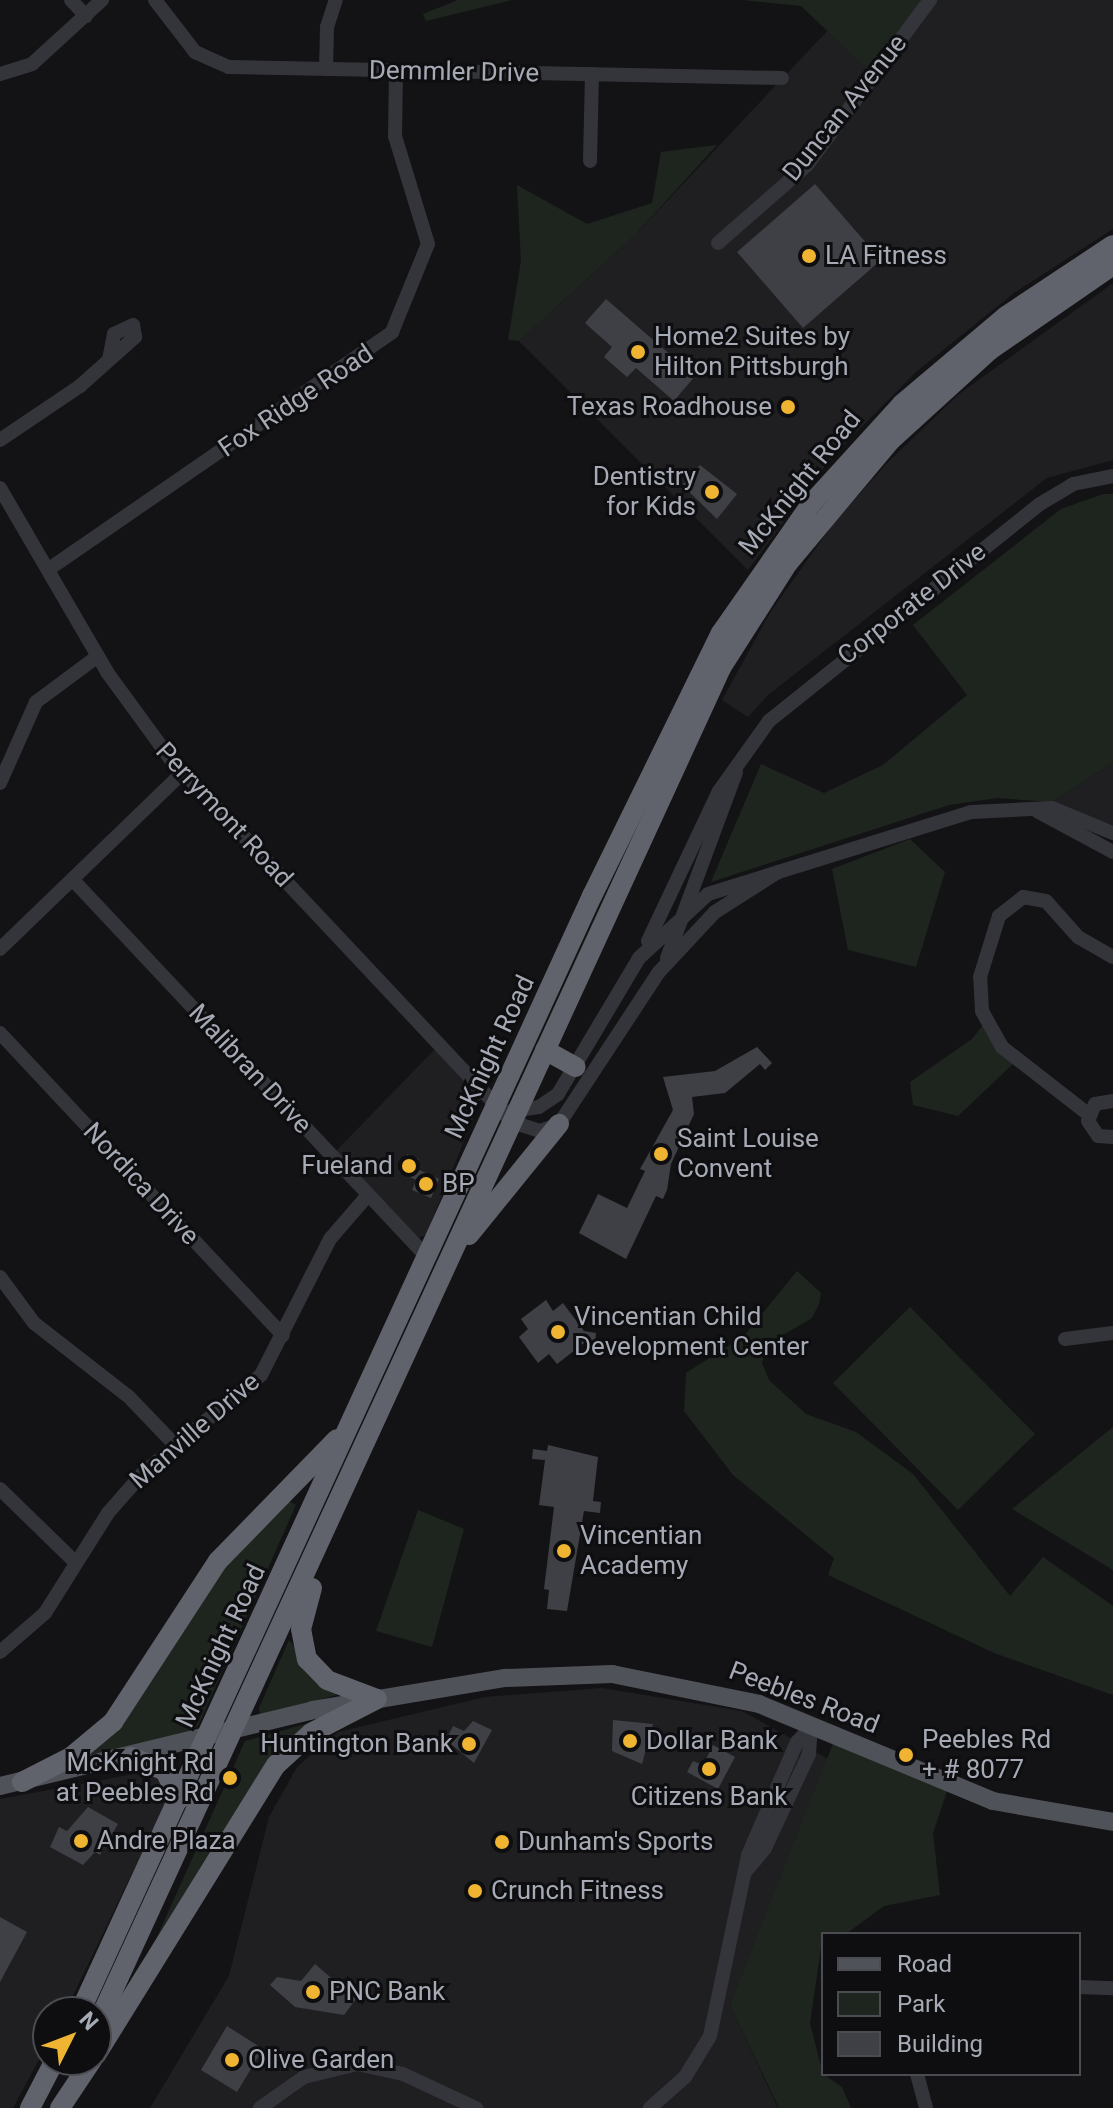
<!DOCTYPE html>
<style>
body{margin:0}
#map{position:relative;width:1113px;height:2108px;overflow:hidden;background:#131315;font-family:Roboto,sans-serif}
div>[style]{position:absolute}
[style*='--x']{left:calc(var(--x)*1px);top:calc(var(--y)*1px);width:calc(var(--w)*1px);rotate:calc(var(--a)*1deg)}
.built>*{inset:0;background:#1f1f22}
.green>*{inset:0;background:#1e251f}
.building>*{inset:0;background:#3f4045}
.minor>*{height:14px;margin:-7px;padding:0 7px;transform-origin:7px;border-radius:7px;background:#34353a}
.major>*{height:18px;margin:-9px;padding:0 9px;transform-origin:9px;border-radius:9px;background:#505259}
.highway>*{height:20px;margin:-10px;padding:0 10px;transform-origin:10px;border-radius:10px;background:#60636b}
.dots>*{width:22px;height:22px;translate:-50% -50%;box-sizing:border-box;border:4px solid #0e0e10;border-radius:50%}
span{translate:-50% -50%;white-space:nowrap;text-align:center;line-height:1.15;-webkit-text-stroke:6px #0e0e10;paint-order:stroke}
.street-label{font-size:26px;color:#a5aab5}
.poi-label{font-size:26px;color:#a5aab5}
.left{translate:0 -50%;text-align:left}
.right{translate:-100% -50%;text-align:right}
.legend{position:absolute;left:821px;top:1932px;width:260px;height:144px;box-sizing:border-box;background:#0e0e10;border:2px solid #4a4c52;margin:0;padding:10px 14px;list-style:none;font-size:24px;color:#a5aab5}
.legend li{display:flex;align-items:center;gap:16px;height:40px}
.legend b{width:40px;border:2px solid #4a4c52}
.north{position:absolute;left:32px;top:1996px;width:80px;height:80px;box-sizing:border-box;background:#0e0e10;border:2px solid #4a4c52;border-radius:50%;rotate:48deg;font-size:22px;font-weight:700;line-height:32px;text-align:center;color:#a5aab5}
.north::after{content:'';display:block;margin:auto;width:28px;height:36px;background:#efb431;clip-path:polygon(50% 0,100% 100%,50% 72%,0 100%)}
</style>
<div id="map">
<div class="built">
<div style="clip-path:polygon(930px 0,1113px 0,1113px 229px,1014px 293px,916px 372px,831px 458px,748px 570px,519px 341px,634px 236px,829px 29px,875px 75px)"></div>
<div style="clip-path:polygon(1113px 283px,1113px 460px,1047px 478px,768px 695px,748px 717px,722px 700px,771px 611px,833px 524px,888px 462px,959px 394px)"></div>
<div style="clip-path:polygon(1113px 763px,1113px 825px,1051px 802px)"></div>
<div style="clip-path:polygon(435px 1049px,481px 1099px,426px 1235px,418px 1238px,336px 1151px)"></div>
<div style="clip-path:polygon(602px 1688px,742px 1711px,828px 1759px,730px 2005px,778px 2108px,150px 2108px,229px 1976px,269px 1817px,297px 1767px,338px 1732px,485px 1697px)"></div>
<div style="clip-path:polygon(150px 1771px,170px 1795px,65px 2012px,48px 2012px,48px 2043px,13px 2108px,0 2108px,0 1799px)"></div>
</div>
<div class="green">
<div style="clip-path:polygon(458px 0,512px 0,426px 21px,423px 14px)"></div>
<div style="clip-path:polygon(743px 0,922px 0,870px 71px,801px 6px)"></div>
<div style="clip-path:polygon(717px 145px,634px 236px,519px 341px,508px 340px,521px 261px,517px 185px,587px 224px,652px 203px,661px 152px)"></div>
<div style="clip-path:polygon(1103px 494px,1113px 494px,1113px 763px,1051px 802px,997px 798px,949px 805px,711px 882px,761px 764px,824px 793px,883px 765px,967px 695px,913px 625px,1061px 509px)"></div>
<div style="clip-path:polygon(910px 839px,945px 872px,916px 967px,848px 950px,832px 869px)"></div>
<div style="clip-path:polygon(986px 1021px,1015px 1062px,958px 1116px,913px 1105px,910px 1082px,972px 1039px)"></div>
<div style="clip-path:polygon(797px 1271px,821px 1293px,819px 1304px,812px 1318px,768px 1344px,762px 1363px,769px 1380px,806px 1414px,856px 1432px,913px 1474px,1010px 1596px,1043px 1557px,1113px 1606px,1113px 1695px,994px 1653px,828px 1575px,834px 1558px,733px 1475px,684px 1411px,686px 1373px,744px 1336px)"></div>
<div style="clip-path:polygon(910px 1307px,1035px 1434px,958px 1510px,833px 1383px)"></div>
<div style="clip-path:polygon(1113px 1427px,1113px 1570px,1012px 1509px)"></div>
<div style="clip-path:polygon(287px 1500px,296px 1505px,198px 1726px,188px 1734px,85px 1756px,227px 1561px)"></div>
<div style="clip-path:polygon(418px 1510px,464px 1529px,432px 1647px,376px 1631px)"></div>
<div style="clip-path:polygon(289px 1640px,337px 1695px,260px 1715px,259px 1708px)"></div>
<div style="clip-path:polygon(323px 1719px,304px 1730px,143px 1968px,245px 1741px)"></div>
<div style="clip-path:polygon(836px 1736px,949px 1785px,933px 1833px,940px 1895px,884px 1906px,846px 1934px,823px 1934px,810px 2023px,823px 2074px,842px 2087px,851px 2108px,779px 2108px,730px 2005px)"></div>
</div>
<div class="building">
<div style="clip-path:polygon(815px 184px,881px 260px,803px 328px,737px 252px)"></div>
<div style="clip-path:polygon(606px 299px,695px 376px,674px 401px,636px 368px,627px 377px,604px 357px,612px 347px,585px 323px)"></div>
<div style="clip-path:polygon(700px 465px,737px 494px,717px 519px,682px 485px)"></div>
<div style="clip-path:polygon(757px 1047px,772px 1063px,765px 1070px,760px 1064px,725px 1093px,692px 1097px,694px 1114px,671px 1164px,667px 1190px,663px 1199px,656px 1196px,626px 1259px,579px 1233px,598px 1194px,627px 1208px,645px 1171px,640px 1169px,673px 1110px,663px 1077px,715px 1071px)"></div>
<div style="clip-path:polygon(407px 1154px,419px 1159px,415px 1168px,439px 1179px,431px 1198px,412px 1190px,416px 1180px,399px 1172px)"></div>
<div style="clip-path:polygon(546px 1300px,553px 1311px,563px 1303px,584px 1331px,596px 1333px,595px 1344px,584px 1343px,557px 1364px,549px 1354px,538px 1363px,519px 1337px,528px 1329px,521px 1319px)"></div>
<div style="clip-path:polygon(548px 1445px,598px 1457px,593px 1501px,601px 1502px,600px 1513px,584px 1511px,567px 1611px,547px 1609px,549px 1590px,544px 1589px,554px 1507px,539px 1505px,545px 1460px,532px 1459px,533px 1449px,547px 1451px)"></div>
<div style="clip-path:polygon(613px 1720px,653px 1724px,642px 1764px,612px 1751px)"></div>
<div style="clip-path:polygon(473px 1721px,492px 1730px,474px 1763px,446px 1740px,453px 1726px,464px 1731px)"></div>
<div style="clip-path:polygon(713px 1745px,735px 1757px,718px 1789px,687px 1772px,693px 1761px,703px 1765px)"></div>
<div style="clip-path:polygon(88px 1807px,118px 1824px,100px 1855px,95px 1852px,83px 1865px,50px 1847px,59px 1827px,67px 1831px)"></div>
<div style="clip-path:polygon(0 1917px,27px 1932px,0 1982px)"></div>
<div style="clip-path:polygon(315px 1964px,356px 1999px,344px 2015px,295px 2007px,270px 1985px,277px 1977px,301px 1981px)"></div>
<div style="clip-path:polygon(227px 2026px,263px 2049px,237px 2092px,201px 2070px)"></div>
</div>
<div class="minor">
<div style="--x:71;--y:0;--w:22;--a:47"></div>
<div style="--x:155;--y:0;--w:66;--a:52.4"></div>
<div style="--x:195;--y:52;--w:37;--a:24"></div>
<div style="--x:229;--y:67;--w:553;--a:1.14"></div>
<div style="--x:326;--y:69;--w:42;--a:-88.6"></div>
<div style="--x:327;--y:27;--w:28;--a:-72"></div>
<div style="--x:0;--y:74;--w:34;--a:-17"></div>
<div style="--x:32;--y:64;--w:95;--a:-42.4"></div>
<div style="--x:590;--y:161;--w:87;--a:-88.7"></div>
<div style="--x:718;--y:243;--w:118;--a:-41.2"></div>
<div style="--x:807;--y:165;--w:206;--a:-53.3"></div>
<div style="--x:0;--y:440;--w:97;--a:-34"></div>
<div style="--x:80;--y:386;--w:74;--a:-41.7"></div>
<div style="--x:135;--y:337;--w:12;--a:-99"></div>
<div style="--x:133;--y:325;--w:21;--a:155"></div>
<div style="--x:114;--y:334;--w:26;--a:101"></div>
<div style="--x:0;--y:488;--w:213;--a:59.8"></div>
<div style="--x:107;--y:672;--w:105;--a:53.9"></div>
<div style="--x:169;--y:757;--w:501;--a:46.78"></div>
<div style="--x:512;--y:1122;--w:29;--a:18"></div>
<div style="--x:540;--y:1131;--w:20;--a:-20"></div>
<div style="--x:559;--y:1124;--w:182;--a:-56.7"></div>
<div style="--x:659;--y:972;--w:82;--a:-47"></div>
<div style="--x:715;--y:912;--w:75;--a:-32.4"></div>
<div style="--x:49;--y:569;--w:417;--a:-34.6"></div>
<div style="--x:392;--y:332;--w:95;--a:-67.8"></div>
<div style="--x:428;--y:244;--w:113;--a:-107"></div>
<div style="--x:395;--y:136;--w:65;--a:-89.1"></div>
<div style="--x:0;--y:783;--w:89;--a:-66"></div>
<div style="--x:36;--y:702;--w:77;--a:-36.6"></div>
<div style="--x:1037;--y:811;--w:86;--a:28.3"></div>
<div style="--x:73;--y:880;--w:517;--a:46.8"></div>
<div style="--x:648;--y:941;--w:166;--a:-64.7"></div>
<div style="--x:719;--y:791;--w:86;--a:-54.5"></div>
<div style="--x:769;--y:721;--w:347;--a:-38.7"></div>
<div style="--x:1040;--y:504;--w:39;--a:-31"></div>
<div style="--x:1073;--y:484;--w:41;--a:-11.3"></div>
<div style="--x:0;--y:949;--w:253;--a:-44"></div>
<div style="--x:667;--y:958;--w:198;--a:-69.6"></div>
<div style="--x:0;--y:1033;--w:414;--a:46.9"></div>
<div style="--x:1113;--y:1101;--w:18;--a:171"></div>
<div style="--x:1095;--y:1104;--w:18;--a:112"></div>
<div style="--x:1088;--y:1121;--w:18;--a:56"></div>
<div style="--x:1098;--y:1136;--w:15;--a:4"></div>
<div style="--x:511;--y:1111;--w:28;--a:-8"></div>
<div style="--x:539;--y:1107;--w:23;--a:-34"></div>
<div style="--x:558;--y:1094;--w:158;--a:-59.2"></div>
<div style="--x:639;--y:958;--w:94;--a:-42.8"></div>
<div style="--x:708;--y:894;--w:276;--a:-17.3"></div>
<div style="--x:972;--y:812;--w:80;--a:-2.9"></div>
<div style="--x:1052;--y:808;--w:66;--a:22.3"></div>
<div style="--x:1088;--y:1114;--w:109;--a:-142.1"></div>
<div style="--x:1002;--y:1047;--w:41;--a:-119.1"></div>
<div style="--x:982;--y:1011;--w:34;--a:-93"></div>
<div style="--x:980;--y:977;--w:64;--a:-72.7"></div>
<div style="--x:999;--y:916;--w:31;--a:-38"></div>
<div style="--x:1023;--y:897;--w:23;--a:10"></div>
<div style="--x:1046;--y:901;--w:48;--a:48.4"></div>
<div style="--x:1078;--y:937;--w:40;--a:29.7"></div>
<div style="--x:0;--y:1277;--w:57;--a:53.5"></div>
<div style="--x:34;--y:1323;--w:120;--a:37.9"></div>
<div style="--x:129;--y:1397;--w:66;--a:46.2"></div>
<div style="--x:1065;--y:1339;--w:48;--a:-7.1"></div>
<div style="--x:0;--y:1489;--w:105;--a:44.2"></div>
<div style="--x:0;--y:1652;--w:60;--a:-40.9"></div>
<div style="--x:45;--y:1613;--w:118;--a:-57.8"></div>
<div style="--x:108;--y:1513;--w:53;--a:-48.8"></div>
<div style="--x:143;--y:1473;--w:153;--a:-39.7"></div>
<div style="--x:261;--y:1375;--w:153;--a:-63.1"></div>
<div style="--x:330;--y:1239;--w:58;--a:-49.2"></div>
<div style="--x:746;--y:1871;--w:30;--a:-50"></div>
<div style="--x:765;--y:1848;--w:104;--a:-64.9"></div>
<div style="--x:809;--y:1754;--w:27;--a:-86"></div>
<div style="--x:1079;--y:1987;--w:34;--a:2"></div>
<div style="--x:917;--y:2074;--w:35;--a:75"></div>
<div style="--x:260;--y:2108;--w:54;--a:-35.2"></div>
<div style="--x:304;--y:2077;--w:55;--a:-13.8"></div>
<div style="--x:357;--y:2064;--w:47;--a:12.3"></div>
<div style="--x:403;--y:2074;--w:81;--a:25"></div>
<div style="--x:650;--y:2108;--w:47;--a:-41.5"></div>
<div style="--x:685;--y:2077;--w:48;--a:-58.6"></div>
<div style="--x:710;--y:2036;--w:185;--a:-78.1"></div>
<div style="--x:748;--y:1855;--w:123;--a:-66.6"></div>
<div style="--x:797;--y:1742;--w:21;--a:-47"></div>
</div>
<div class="major">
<div style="--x:0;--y:1786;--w:322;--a:-13.6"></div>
<div style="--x:313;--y:1710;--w:195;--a:-9.5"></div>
<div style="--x:505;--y:1678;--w:107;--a:-2.1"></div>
<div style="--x:612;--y:1674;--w:150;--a:11.5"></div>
<div style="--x:759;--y:1704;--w:253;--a:22.5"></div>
<div style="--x:993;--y:1801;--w:122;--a:9.9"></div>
</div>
<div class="highway">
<div style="--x:545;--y:1050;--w:35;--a:29"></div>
<div style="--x:469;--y:1235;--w:143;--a:-51"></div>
<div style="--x:312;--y:1588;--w:42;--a:105"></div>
<div style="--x:301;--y:1629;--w:31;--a:79"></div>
<div style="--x:307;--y:1659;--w:29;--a:46"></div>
<div style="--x:327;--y:1680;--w:53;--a:20.8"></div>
<div style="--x:131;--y:1757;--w:37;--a:22"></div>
<div style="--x:165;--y:1771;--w:32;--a:64"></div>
<div style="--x:22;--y:1782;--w:55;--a:-27"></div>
<div style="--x:71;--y:1757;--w:55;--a:-39.8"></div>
<div style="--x:113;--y:1722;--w:192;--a:-56.9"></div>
<div style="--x:218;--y:1561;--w:170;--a:-45.7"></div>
<div style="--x:80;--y:2012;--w:1228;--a:-65.36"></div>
<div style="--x:592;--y:896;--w:293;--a:-63.9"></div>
<div style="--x:721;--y:633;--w:157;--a:-55.1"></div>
<div style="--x:811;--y:504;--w:135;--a:-47.7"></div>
<div style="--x:902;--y:404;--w:136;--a:-40.2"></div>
<div style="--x:1006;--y:316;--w:128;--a:-33.6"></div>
<div style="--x:96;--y:2027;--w:1496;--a:-65.3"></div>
<div style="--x:721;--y:668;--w:125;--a:-57.5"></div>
<div style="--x:788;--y:563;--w:160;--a:-50.1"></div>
<div style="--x:891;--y:440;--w:134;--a:-42.3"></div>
<div style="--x:990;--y:350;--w:150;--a:-34.6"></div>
<div style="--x:96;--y:2055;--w:341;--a:-58.2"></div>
<div style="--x:276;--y:1765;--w:47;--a:-42.4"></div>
<div style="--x:311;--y:1733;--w:74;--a:-27.3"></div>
<div style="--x:30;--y:2108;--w:54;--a:-62.5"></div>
<div style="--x:60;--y:2108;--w:58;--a:-56.3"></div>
</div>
<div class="dots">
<div style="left:809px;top:256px;background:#efb431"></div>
<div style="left:638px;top:352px;background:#efb431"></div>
<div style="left:788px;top:407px;background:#efb431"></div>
<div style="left:712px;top:492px;background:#efb431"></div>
<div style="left:661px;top:1154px;background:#efb431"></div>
<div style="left:409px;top:1166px;background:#efb431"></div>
<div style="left:426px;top:1184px;background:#efb431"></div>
<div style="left:558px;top:1332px;background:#efb431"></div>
<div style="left:564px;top:1551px;background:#efb431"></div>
<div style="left:630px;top:1741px;background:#efb431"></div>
<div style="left:469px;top:1744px;background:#efb431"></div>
<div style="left:906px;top:1755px;background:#efb431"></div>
<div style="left:709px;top:1769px;background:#efb431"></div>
<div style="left:230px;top:1778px;background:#efb431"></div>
<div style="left:81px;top:1841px;background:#efb431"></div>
<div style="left:502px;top:1842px;background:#efb431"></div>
<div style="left:475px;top:1891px;background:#efb431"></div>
<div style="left:313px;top:1992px;background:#efb431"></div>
<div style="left:232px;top:2060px;background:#efb431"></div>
</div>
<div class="street-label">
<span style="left:454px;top:72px;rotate:1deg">Demmler Drive</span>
<span style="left:845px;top:108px;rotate:-51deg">Duncan Avenue</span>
<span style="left:296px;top:401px;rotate:-34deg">Fox Ridge Road</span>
<span style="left:800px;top:483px;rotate:-51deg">McKnight Road</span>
<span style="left:912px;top:604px;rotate:-38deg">Corporate Drive</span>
<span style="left:224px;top:815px;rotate:47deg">Perrymont Road</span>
<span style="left:490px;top:1057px;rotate:-65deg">McKnight Road</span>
<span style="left:250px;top:1069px;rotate:47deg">Malibran Drive</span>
<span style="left:141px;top:1184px;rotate:47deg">Nordica Drive</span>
<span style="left:195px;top:1431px;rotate:-41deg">Manville Drive</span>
<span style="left:221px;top:1646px;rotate:-65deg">McKnight Road</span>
<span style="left:804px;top:1698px;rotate:21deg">Peebles Road</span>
</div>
<div class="poi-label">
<span class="left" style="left:825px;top:256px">LA Fitness</span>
<span class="left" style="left:654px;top:352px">Home2 Suites by<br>Hilton Pittsburgh</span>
<span class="right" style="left:772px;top:407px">Texas Roadhouse</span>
<span class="right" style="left:696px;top:492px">Dentistry<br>for Kids</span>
<span class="left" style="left:677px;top:1154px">Saint Louise<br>Convent</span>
<span class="right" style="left:393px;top:1166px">Fueland</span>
<span class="left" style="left:442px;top:1184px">BP</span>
<span class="left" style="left:574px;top:1332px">Vincentian Child<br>Development Center</span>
<span class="left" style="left:580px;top:1551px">Vincentian<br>Academy</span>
<span class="left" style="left:922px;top:1755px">Peebles Rd<br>+ # 8077</span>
<span class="left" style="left:646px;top:1741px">Dollar Bank</span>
<span class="right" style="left:453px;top:1744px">Huntington Bank</span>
<span class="right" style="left:214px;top:1778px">McKnight Rd<br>at Peebles Rd</span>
<span style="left:709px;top:1797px">Citizens Bank</span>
<span class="left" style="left:97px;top:1841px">Andre Plaza</span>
<span class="left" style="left:518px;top:1842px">Dunham's Sports</span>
<span class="left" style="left:491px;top:1891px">Crunch Fitness</span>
<span class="left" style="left:329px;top:1992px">PNC Bank</span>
<span class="left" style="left:248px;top:2060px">Olive Garden</span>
</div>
<ul class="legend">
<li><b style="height:10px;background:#505259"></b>Road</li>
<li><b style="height:22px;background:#1e251f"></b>Park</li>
<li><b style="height:22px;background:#3f4045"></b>Building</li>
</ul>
<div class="north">N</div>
</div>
